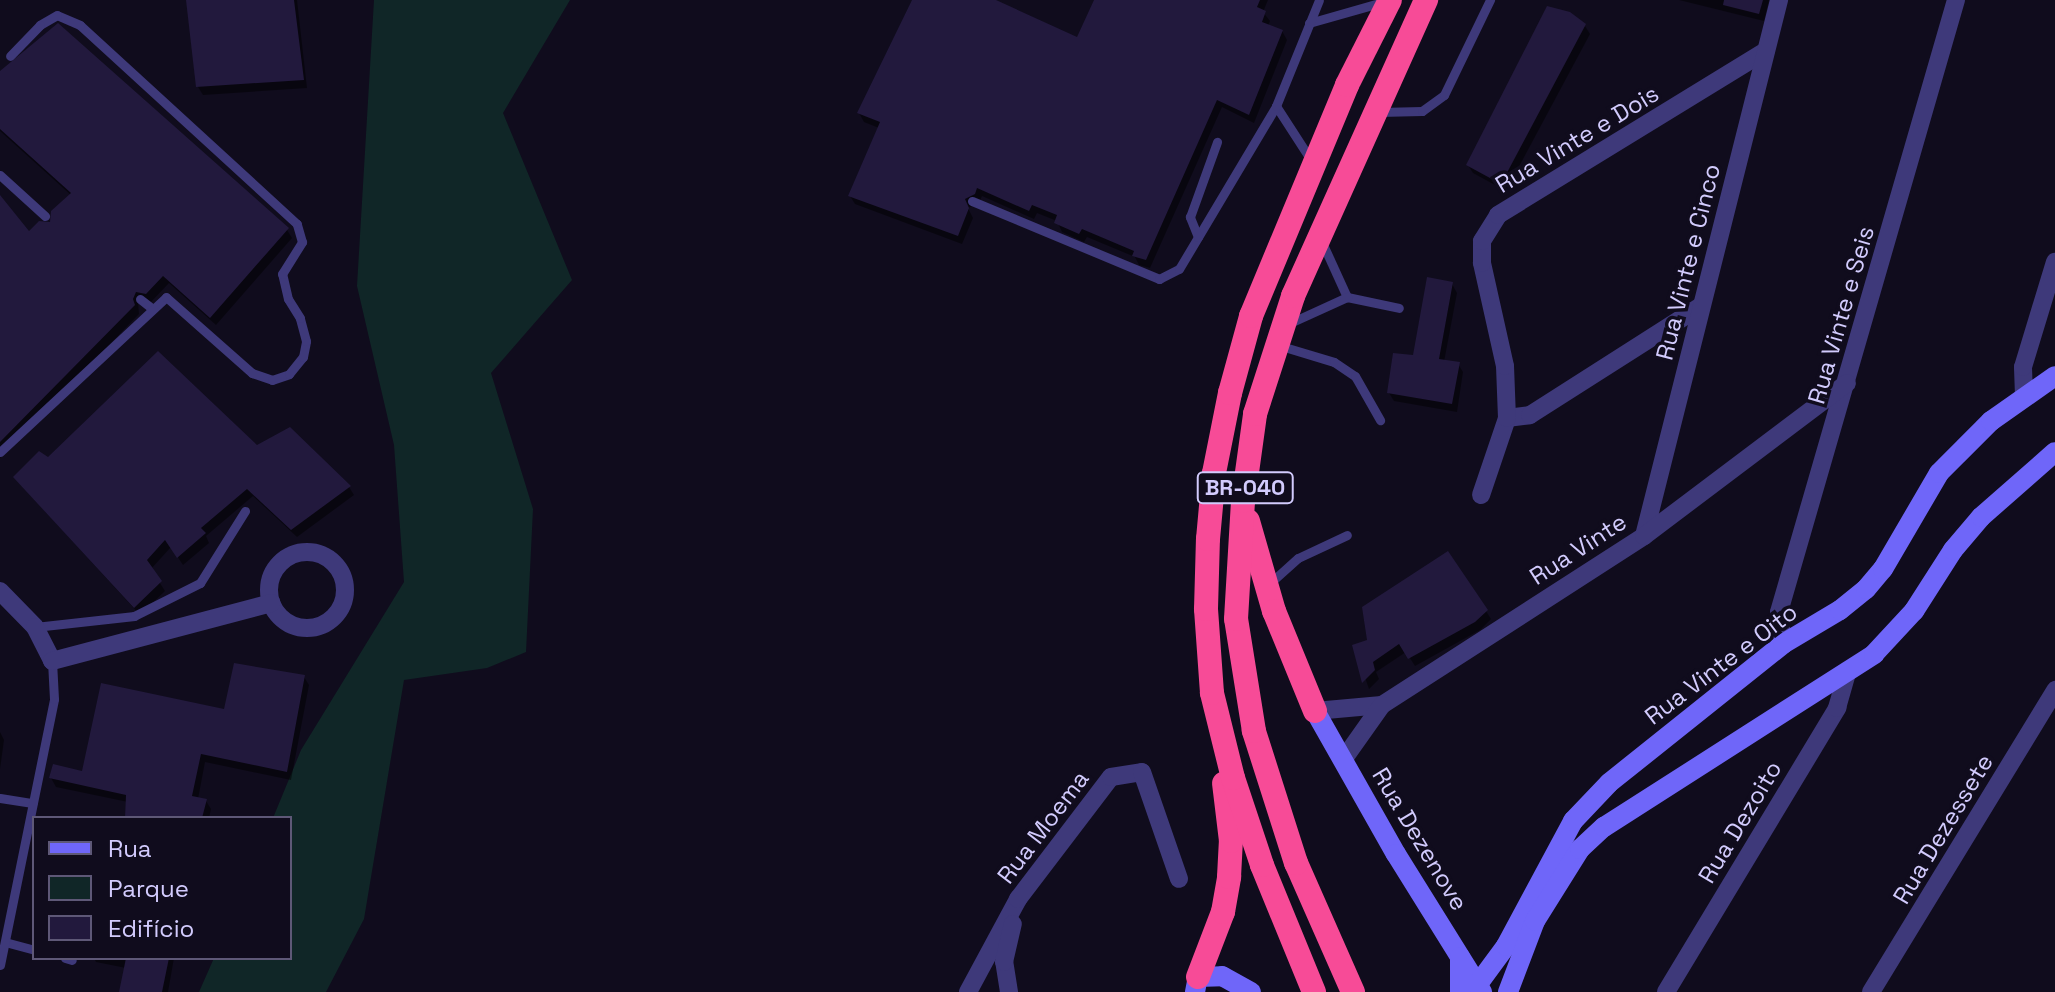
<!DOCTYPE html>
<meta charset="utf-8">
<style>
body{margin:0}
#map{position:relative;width:2055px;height:992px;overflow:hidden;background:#100c1d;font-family:"Space Grotesk",sans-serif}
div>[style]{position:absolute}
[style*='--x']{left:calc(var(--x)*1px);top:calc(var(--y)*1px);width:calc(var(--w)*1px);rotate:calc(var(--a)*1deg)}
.green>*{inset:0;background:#102627}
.shadow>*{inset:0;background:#0007}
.building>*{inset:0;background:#22193d}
.service>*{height:9px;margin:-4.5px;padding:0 4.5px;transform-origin:4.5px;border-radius:4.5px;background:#3e397a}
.minor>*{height:18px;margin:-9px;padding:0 9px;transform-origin:9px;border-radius:9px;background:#3e397a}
.minor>.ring{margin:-9px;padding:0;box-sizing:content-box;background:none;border:18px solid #3e397a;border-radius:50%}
.secondary>*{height:20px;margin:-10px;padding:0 10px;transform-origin:10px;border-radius:10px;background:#6f66f9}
.motorway>*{height:24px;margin:-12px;padding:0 12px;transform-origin:12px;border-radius:12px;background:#f74b97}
span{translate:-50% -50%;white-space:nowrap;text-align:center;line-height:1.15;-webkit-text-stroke:7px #100c1d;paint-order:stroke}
.shield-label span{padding:2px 6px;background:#100c1d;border:2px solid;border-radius:6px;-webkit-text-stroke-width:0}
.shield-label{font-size:22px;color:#d2cbfd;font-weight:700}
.street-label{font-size:24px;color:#d2cbfd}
.legend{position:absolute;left:32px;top:816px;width:260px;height:144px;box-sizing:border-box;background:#100c1d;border:2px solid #5e5877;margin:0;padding:10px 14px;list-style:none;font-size:24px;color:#d2cbfd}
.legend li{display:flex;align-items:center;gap:16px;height:40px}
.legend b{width:40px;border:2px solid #5e5877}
</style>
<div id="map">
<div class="green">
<div style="clip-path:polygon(374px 0,570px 0,503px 113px,572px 280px,491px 373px,533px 509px,526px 652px,487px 668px,404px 680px,364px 919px,326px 992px,199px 992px,214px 958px,290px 958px,290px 818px,273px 818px,301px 750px,404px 582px,394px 445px,357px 286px)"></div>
</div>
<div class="shadow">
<div style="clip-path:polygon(188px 0,297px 0,307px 88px,203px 95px,198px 87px)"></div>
<div style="clip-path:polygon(914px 0,991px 0,1077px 40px,1096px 0,1268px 0,1263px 12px,1270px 21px,1268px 26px,1282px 31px,1287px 40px,1254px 123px,1222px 107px,1150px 268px,1139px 265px,1135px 257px,1087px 237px,1084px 242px,1062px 232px,1057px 221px,1037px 213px,1034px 219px,982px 196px,979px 203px,968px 208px,973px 218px,962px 244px,855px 204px,850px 196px,879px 128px,864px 122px,859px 113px)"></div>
<div style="clip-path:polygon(1679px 0,1769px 0,1764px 21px)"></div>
<div style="clip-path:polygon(1585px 26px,1590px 34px,1506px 191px,1473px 173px,1468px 165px)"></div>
<div style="clip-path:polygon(0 76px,287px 230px,292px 238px,216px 325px,169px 283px,151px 302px,138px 302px,139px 314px,0 458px,0 198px,29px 233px,52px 224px,72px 196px,0 131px)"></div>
<div style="clip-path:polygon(1452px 284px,1457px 293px,1444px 362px,1458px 364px,1463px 372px,1457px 412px,1394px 401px,1389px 393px,1415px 358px)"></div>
<div style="clip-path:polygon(257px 447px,349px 487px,354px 495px,297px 537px,253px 496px,206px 536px,209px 543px,183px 565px,171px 547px,151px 569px,165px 591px,140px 615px,21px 485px,48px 460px)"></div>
<div style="clip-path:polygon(1486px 611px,1491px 619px,1480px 630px,1415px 666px,1406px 652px,1376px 672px,1379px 679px,1369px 689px,1354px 646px)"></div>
<div style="clip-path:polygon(304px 677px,309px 685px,291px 780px,205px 762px,198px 799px,206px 801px,211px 809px,209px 818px,127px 818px,128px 802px,56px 787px,51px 778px,83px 773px)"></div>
<div style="clip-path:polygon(0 732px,4px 740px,0 769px)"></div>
<div style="clip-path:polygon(94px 958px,174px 958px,168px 992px,121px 992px,126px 968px,96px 962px)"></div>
</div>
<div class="building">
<div style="clip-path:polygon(186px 0,294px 0,304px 80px,196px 87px)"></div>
<div style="clip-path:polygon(912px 0,996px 0,1077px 37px,1094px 0,1260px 0,1257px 7px,1266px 11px,1262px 22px,1283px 30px,1249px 115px,1217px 100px,1146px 260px,1132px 256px,1134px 251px,1082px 229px,1079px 234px,1054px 223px,1057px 215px,1032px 205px,1029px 211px,977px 188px,975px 194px,965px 199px,969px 208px,958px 236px,848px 196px,880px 122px,857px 113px)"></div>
<div style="clip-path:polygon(1724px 0,1763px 0,1759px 14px,1723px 5px)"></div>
<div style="clip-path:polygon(1547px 6px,1570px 12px,1586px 24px,1501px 184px,1466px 165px)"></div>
<div style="clip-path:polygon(58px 23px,289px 228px,210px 318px,163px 276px,146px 294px,136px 292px,133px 299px,135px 305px,0 442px,0 195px,29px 231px,39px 221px,50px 222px,51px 211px,71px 193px,0 129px,0 71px)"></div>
<div style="clip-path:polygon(1427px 277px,1453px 282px,1439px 359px,1460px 362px,1452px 404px,1387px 393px,1393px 353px,1413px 355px)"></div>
<div style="clip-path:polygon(158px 351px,257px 445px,290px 427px,351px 486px,291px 530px,247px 489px,201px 528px,206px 533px,177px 558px,165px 540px,147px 560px,162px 581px,134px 608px,13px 477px,39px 451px,48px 457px)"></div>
<div style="clip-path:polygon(1448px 551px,1488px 610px,1475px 622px,1408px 659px,1399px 644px,1373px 662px,1375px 670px,1362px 683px,1352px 645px,1367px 640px,1362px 607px)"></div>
<div style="clip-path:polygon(234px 663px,305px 675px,287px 772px,201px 754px,192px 796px,207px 799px,202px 818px,125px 818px,126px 795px,49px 778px,53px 764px,82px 771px,101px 683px,224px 709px)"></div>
<div style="clip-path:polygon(126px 958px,169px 958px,162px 992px,119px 992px)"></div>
</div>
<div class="service">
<div style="--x:1309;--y:23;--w:80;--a:-15.9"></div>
<div style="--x:1276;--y:106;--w:64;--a:57.1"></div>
<div style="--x:1379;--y:112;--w:43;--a:-1.3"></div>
<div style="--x:1422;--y:111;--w:27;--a:-36"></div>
<div style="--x:1444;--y:95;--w:106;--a:-64.2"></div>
<div style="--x:0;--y:175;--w:61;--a:42.3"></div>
<div style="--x:972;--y:201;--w:203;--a:22.6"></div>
<div style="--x:1159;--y:279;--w:22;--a:-27"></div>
<div style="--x:1179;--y:269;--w:190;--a:-59.2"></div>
<div style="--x:1276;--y:106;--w:114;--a:-67.9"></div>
<div style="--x:1198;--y:237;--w:22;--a:-112"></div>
<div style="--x:1190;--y:217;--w:80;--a:-70.2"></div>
<div style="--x:1321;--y:240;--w:63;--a:65.5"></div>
<div style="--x:1347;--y:297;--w:53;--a:11.9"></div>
<div style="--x:140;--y:299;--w:16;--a:38"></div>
<div style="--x:1290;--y:323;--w:63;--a:-24.5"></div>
<div style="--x:1281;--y:346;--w:55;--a:16.8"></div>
<div style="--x:1334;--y:362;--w:25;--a:34"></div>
<div style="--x:1355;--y:376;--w:51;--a:60.4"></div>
<div style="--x:0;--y:452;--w:227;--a:-43"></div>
<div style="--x:166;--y:297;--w:115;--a:41.5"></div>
<div style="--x:252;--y:373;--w:21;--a:19"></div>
<div style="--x:272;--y:380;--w:18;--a:-19"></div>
<div style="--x:289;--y:374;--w:22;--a:-51"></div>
<div style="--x:303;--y:357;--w:16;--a:-79"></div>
<div style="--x:306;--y:341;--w:24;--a:-105"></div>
<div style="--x:300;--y:318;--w:22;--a:-122"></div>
<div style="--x:288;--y:299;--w:26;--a:-103"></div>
<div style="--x:282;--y:274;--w:38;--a:-58"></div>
<div style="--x:302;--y:242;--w:19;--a:-106"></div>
<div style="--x:297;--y:224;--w:294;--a:-137.5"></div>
<div style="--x:80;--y:25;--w:25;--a:-157"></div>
<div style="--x:57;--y:15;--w:20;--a:150"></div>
<div style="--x:40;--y:25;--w:43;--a:134.1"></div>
<div style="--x:1269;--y:584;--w:39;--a:-42"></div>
<div style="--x:1298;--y:558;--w:54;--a:-25.1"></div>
<div style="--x:35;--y:627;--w:100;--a:-6.3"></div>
<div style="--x:134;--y:616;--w:74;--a:-26.6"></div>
<div style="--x:200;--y:583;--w:85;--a:-58"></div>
<div style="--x:0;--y:798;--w:33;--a:9"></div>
<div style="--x:5;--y:942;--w:30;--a:15"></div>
<div style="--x:65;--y:958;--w:7;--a:16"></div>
<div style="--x:0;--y:965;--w:271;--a:-78.5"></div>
<div style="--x:54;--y:699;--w:38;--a:-93"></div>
</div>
<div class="minor">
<div style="--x:2024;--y:396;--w:29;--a:-92"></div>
<div style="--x:2023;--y:367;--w:110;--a:-73.1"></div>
<div style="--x:1507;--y:418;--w:23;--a:-7"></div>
<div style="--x:1530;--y:415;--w:203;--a:-32.5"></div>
<div style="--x:1481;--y:495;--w:81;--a:-71.3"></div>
<div style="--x:1507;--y:418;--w:52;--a:-92.2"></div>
<div style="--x:1505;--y:366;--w:106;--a:-102.6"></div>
<div style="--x:1482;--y:263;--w:22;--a:-90"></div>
<div style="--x:1482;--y:241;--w:31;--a:-58"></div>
<div style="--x:1498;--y:215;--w:314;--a:-31.5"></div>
<div style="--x:1644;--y:536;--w:553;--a:-75.86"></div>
<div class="ring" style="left:269px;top:552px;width:58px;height:58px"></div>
<div style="--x:0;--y:591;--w:50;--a:45.8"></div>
<div style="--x:35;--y:627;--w:38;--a:63"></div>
<div style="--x:52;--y:661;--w:227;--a:-14.8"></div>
<div style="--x:1783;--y:644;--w:32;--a:-97"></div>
<div style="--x:1779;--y:612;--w:637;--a:-73.87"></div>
<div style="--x:1315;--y:711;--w:67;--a:-5.1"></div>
<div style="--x:1382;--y:705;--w:312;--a:-32.8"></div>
<div style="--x:1644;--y:536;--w:254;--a:-37"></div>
<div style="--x:1343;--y:760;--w:67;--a:-54.7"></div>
<div style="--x:968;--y:992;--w:106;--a:-61.7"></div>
<div style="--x:1018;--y:899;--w:153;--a:-52.7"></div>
<div style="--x:1111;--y:777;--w:31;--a:-9"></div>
<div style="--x:1142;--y:772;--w:113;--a:70.9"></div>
<div style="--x:1009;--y:992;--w:30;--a:-99"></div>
<div style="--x:1004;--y:962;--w:39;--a:-77"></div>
<div style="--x:1666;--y:992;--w:332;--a:-58.9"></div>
<div style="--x:1837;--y:708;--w:35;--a:-74"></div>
<div style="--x:1871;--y:992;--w:354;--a:-58.6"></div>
</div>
<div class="secondary">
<div style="--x:1315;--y:711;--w:164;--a:60.5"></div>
<div style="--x:1396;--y:854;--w:163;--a:58.1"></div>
<div style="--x:1478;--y:984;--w:47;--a:-53.6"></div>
<div style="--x:1506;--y:946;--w:142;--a:-61.8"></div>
<div style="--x:1573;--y:821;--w:52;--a:-46.5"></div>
<div style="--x:1609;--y:783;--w:223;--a:-38.6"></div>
<div style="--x:1783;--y:644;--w:66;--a:-30.8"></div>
<div style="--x:1840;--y:610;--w:33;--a:-39"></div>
<div style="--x:1866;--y:589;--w:26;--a:-50"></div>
<div style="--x:1883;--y:569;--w:111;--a:-59.7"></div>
<div style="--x:1939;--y:473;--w:74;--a:-45"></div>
<div style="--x:1991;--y:421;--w:78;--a:-35.1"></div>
<div style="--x:1195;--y:992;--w:15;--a:-79"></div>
<div style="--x:1198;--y:977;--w:24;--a:-2"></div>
<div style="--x:1222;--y:976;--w:33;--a:29"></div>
<div style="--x:1460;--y:992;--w:35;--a:-90"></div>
<div style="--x:1508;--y:992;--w:76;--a:-69.2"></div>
<div style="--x:1535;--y:921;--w:85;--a:-58"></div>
<div style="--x:1580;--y:849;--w:33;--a:-43"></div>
<div style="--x:1604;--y:827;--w:321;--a:-32.6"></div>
<div style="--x:1874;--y:654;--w:59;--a:-47.1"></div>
<div style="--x:1914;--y:611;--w:72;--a:-57.4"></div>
<div style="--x:1953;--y:550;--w:43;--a:-49.7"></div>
<div style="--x:1981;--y:517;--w:98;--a:-41.3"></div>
</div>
<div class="motorway">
<div style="--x:1248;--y:521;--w:94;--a:73.9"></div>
<div style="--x:1274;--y:611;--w:108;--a:67.7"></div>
<div style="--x:1198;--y:977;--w:70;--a:-69"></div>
<div style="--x:1223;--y:912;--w:36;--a:-80"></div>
<div style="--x:1229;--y:877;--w:36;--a:-87"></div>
<div style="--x:1231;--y:841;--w:58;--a:-96.9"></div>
<div style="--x:1314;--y:992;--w:137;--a:-112.3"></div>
<div style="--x:1262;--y:865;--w:92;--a:-108.4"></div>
<div style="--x:1233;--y:778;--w:88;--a:-103.9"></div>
<div style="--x:1212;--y:693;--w:84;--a:-94.1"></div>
<div style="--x:1206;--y:609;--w:70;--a:-88.4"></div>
<div style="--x:1208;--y:539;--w:66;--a:-84.8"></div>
<div style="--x:1214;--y:473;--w:82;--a:-78.7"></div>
<div style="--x:1230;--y:393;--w:80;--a:-74.7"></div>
<div style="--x:1251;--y:316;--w:250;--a:-67.4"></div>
<div style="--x:1347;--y:85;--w:95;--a:-63.2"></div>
<div style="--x:1353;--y:992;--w:141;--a:-113.8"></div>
<div style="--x:1296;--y:863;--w:139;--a:-107.7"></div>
<div style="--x:1254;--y:731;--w:113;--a:-99.1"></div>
<div style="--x:1236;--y:619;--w:118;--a:-86.6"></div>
<div style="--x:1243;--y:501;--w:88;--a:-82.1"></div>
<div style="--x:1255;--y:414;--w:124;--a:-72.1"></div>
<div style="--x:1293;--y:296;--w:325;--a:-65.8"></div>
</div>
<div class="shield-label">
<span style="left:1245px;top:488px">BR-040</span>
</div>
<div class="street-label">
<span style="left:1577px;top:139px;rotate:-31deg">Rua Vinte e Dois</span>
<span style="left:1688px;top:262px;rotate:-76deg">Rua Vinte e Cinco</span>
<span style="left:1841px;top:315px;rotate:-74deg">Rua Vinte e Seis</span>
<span style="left:1578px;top:549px;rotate:-33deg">Rua Vinte</span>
<span style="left:1721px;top:664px;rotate:-37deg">Rua Vinte e Oito</span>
<span style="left:1740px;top:822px;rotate:-59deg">Rua Dezoito</span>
<span style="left:1043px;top:827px;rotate:-53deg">Rua Moema</span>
<span style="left:1943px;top:829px;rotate:-59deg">Rua Dezessete</span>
<span style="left:1420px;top:839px;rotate:59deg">Rua Dezenove</span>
</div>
<ul class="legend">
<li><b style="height:10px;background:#6f66f9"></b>Rua</li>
<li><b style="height:22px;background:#102627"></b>Parque</li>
<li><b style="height:22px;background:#22193d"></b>Edifício</li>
</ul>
</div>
